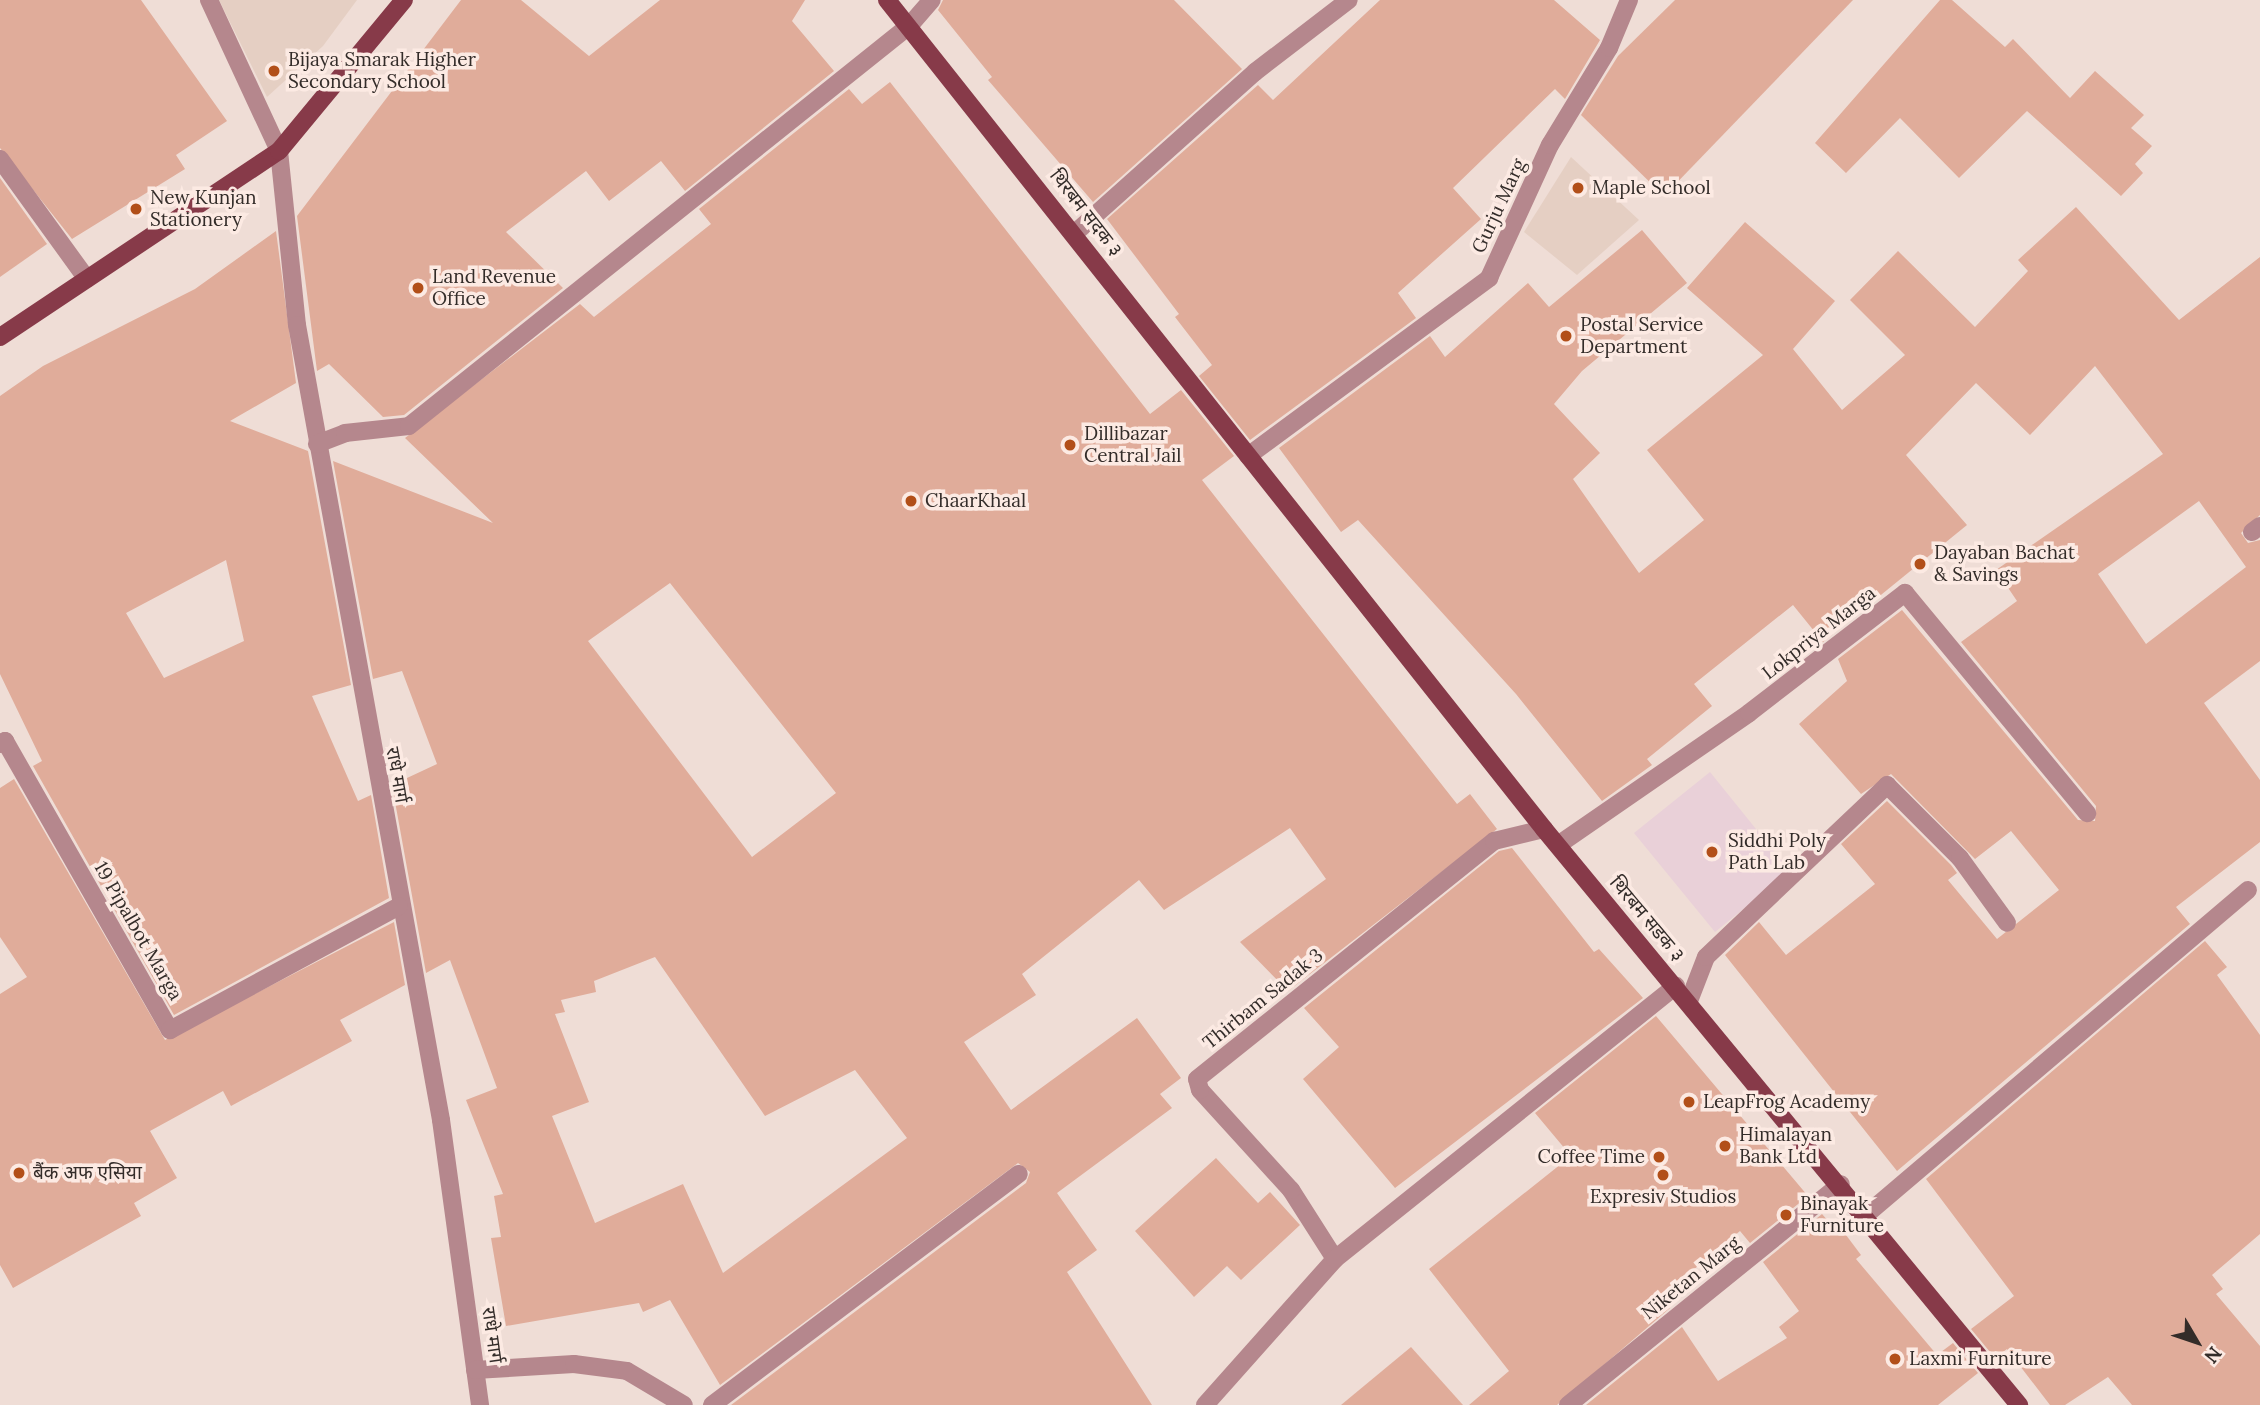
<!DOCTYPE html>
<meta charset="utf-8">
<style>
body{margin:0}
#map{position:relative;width:2260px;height:1405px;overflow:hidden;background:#efddd6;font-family:Lora,"Noto Sans Devanagari",serif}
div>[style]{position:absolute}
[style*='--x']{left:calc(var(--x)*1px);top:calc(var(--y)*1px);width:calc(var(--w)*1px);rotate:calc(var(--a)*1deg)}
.education>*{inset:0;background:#e5cfc3}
.medical>*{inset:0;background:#e9d0d8}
.building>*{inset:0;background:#e0ac9a}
.minor>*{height:18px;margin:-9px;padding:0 9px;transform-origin:9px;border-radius:9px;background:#b5878d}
.major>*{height:18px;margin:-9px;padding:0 9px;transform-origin:9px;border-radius:9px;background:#873a49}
.dots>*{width:19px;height:19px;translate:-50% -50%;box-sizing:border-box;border:4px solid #fceae3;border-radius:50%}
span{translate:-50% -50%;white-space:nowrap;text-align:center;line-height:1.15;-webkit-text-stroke:7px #fceae3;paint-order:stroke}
.poi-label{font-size:19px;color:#332c29}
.left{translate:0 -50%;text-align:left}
.right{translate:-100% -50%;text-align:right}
.street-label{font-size:19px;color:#332c29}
.north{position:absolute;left:2162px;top:1307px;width:70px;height:70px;-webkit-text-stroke:5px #fceae3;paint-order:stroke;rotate:129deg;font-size:19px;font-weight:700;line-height:28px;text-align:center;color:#332c29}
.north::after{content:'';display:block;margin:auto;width:24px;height:32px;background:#332c29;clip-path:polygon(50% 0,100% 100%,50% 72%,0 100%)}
</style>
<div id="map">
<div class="education">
<div style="clip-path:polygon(219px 0,357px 0,323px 46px,267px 97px)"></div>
<div style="clip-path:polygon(1571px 157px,1639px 220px,1577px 275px,1524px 232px)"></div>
</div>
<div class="medical">
<div style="clip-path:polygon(1710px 772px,1790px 871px,1715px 932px,1634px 833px)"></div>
</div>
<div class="building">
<div style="clip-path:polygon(0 0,141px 0,227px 121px,176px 155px,185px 169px,72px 239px,0 148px)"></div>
<div style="clip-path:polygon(461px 0,521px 0,589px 56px,660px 0,805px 0,792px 21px,834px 71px,685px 191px,661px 161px,609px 201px,586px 171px,506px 232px,563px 288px,404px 415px,383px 417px,329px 364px,317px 371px,297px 216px)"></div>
<div style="clip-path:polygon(943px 0,1174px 0,1242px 69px,1093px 202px,988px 80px,992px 77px,938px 10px)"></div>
<div style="clip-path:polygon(1380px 0,1554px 0,1600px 40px,1565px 99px,1555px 89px,1453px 188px,1481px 219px,1398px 293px,1416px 318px,1250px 440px,1199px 376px,1212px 365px,1175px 317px,1179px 314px,1107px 219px,1258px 85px,1273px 100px)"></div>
<div style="clip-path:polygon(1675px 0,1853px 0,1664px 196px,1581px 115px,1618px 56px)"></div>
<div style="clip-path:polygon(1940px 0,1952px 0,2005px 47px,2013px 39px,2070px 98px,2095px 71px,2144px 115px,2131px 128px,2152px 146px,2135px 164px,2143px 173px,2121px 196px,2027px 111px,1959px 178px,1900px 118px,1846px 173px,1815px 143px)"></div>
<div style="clip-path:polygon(evenodd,890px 82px,1150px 414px,1181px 390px,1234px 456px,1202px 480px,1457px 804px,1470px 794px,1497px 829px,1288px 991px,1240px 942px,1326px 879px,1290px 828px,1164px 910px,1139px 880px,1022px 974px,1036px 995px,964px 1042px,1011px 1110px,1137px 1018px,1181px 1078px,1160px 1094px,1172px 1108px,1057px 1193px,1097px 1250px,1067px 1272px,1152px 1405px,731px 1405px,1026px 1183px,1030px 1172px,1018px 1163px,720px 1385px,670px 1300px,643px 1312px,639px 1303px,506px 1326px,491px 1238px,501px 1237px,494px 1196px,503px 1194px,466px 1100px,497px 1088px,450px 960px,426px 973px,392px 785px,437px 764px,402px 671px,373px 679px,333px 461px,493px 523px,405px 438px,580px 304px,594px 317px,711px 224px,699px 209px,849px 89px,862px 104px,890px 82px,670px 583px,836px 793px,752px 857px,588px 641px,670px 583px,890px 82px,655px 957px,765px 1116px,855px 1070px,907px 1138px,723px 1273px,683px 1184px,595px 1223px,552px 1116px,589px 1102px,555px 1014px,565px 1012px,561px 1000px,596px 992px,594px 981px,655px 957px)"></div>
<div style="clip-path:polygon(0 178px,47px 244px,0 277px)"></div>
<div style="clip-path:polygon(evenodd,2076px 207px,2179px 320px,2260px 257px,2260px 515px,2241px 533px,2248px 543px,2260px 540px,2260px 661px,2204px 703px,2260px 780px,2260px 842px,2176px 907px,2190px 924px,1897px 1171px,1725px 955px,1759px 922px,1786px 955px,1875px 884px,1841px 844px,1887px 801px,1951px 865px,1957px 873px,1948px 880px,1997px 939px,2059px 890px,2011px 831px,1975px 859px,1891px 774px,1861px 794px,1799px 724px,1847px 681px,1838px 659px,1902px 610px,2078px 820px,2095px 821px,2096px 806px,1961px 642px,2017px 601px,1996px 570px,2163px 454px,2095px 366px,2030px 435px,1976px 383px,1906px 455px,1967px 525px,1823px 642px,1793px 605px,1694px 684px,1712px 706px,1647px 759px,1652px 765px,1602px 801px,1516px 694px,1358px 520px,1341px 532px,1279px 448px,1430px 336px,1445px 357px,1528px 283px,1549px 307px,1642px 230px,1687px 283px,1582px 371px,1554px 404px,1600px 453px,1573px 479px,1639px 573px,1704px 520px,1647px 450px,1763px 355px,1687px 288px,1745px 222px,1835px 301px,1793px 349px,1842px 410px,1905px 355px,1850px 300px,1898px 251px,1975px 327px,2028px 271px,2018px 260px,2076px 207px,2199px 501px,2246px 567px,2146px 644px,2098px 574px,2199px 501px)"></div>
<div style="clip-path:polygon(evenodd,276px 231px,296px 383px,230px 421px,308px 451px,351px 685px,312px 696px,358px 801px,371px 795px,389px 898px,174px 1015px,33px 766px,42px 761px,0 674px,0 396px,43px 366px,195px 289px,276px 231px,226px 560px,244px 641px,164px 678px,126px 613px,226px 560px)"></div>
<div style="clip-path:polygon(14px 779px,165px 1040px,394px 922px,405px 985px,340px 1020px,352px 1041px,231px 1106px,223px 1091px,150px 1131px,177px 1178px,134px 1203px,141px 1216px,13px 1288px,0 1265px,0 994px,27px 977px,0 937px,0 788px)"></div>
<div style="clip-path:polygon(1512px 848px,1594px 952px,1599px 949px,1643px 998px,1395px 1188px,1303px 1079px,1339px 1047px,1304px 1008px,1499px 851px)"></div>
<div style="clip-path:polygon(2205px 941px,2227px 967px,2217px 975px,2260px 1035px,2260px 1234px,2212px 1275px,2223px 1289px,2216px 1294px,2260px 1346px,2260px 1405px,2132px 1405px,2108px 1377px,2065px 1405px,2050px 1405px,2007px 1349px,1995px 1358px,1971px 1329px,2014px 1296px,1926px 1179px)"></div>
<div style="clip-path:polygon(1656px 1016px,1808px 1196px,1750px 1243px,1740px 1231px,1662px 1296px,1670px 1308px,1557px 1405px,1469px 1405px,1509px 1371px,1429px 1269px,1571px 1156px,1535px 1113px)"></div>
<div style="clip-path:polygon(1216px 1158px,1258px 1203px,1270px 1192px,1300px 1225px,1241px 1280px,1227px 1266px,1194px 1297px,1135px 1231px)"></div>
<div style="clip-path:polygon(1822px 1214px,1829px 1222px,1834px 1219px,1861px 1255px,1856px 1259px,1937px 1355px,1953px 1343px,1978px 1373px,1938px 1405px,1586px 1405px,1682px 1327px,1718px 1381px,1787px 1338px,1779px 1327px,1799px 1311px,1763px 1262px)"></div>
<div style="clip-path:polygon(1411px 1347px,1463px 1405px,1341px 1405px)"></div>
</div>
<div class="minor">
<div style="--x:209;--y:0;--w:166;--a:65.1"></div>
<div style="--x:279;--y:151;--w:175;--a:84.1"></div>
<div style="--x:297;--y:325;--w:808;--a:79.73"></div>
<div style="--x:441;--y:1120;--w:288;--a:82.2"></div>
<div style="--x:0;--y:159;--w:148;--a:54.1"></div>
<div style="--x:1075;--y:233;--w:241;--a:-41.8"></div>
<div style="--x:1255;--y:72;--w:118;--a:-37.5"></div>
<div style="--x:317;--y:444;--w:30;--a:-21"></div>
<div style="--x:345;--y:433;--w:64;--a:-6.2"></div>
<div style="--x:409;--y:426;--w:642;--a:-38.67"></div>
<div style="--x:910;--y:25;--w:33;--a:-49"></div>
<div style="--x:1248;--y:456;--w:300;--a:-36.4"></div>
<div style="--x:1489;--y:278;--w:146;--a:-65.4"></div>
<div style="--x:1550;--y:145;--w:114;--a:-58.7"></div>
<div style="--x:1609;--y:48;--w:52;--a:-67.4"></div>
<div style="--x:2252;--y:532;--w:10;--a:-37"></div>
<div style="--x:0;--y:744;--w:6;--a:-31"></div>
<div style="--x:5;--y:741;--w:333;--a:60.3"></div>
<div style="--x:170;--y:1030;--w:260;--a:-28.4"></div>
<div style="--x:1558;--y:845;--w:232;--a:-34.6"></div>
<div style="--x:1749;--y:713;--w:197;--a:-37.6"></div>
<div style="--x:1905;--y:593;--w:286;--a:50.4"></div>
<div style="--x:1689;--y:1001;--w:47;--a:-68.9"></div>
<div style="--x:1706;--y:957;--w:250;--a:-43.5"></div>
<div style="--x:1887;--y:785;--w:103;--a:45"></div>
<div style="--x:1960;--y:858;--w:80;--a:54.1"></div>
<div style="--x:1867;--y:1214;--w:500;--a:-40.38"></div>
<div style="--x:1335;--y:1259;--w:82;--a:-122.5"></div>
<div style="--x:1291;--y:1190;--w:135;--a:-132.3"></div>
<div style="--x:1200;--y:1090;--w:11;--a:-105"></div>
<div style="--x:1197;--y:1079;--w:381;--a:-38.7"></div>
<div style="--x:1494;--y:841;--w:51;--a:-13.5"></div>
<div style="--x:475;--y:1370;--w:99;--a:-3.5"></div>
<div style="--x:574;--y:1364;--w:53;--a:7.5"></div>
<div style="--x:627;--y:1371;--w:66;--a:30.8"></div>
<div style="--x:712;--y:1405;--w:384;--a:-37"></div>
<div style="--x:1205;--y:1405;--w:195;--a:-48.3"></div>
<div style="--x:1335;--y:1259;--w:437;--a:-38.7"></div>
<div style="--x:1568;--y:1405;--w:351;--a:-39"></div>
</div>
<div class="major">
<div style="--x:887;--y:0;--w:1058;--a:51.6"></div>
<div style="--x:1544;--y:829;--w:747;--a:50.49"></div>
<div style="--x:0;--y:337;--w:335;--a:-33.7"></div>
<div style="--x:279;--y:151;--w:196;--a:-50.4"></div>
</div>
<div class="dots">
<div style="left:274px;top:71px;background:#b24f19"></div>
<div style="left:1578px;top:188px;background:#b24f19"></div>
<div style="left:136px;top:209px;background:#b24f19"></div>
<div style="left:418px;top:288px;background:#b24f19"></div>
<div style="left:1566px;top:336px;background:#b24f19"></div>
<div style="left:1070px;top:445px;background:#b24f19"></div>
<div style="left:911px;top:501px;background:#b24f19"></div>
<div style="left:1920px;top:564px;background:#b24f19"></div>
<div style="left:1712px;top:852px;background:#b24f19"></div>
<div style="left:1689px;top:1102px;background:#b24f19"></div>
<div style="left:1725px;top:1146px;background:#b24f19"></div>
<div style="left:1659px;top:1157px;background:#b24f19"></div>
<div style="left:19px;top:1173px;background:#b24f19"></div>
<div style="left:1663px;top:1175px;background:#b24f19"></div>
<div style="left:1786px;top:1215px;background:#b24f19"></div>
<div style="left:1895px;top:1359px;background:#b24f19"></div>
</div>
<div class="poi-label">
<span class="left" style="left:288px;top:71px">Bijaya Smarak Higher<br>Secondary School</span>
<span class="left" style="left:1592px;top:188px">Maple School</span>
<span class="left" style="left:150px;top:209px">New Kunjan<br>Stationery</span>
<span class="left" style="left:432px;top:288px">Land Revenue<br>Office</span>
<span class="left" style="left:1580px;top:336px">Postal Service<br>Department</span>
<span class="left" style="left:1084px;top:445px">Dillibazar<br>Central Jail</span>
<span class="left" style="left:925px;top:501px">ChaarKhaal</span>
<span class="left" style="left:1934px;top:564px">Dayaban Bachat<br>&amp; Savings</span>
<span class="left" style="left:1728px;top:852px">Siddhi Poly<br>Path Lab</span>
<span class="left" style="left:1703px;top:1102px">LeapFrog Academy</span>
<span class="left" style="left:1739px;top:1146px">Himalayan<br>Bank Ltd</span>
<span class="right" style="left:1645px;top:1157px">Coffee Time</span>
<span class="left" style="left:33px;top:1173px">बैंक अफ एसिया</span>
<span style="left:1663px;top:1197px">Expresiv Studios</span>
<span class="left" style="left:1800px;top:1215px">Binayak<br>Furniture</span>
<span class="left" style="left:1909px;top:1359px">Laxmi Furniture</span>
</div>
<div class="street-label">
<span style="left:1499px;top:206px;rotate:-65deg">Gurju Marg</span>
<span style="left:1086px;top:213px;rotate:52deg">थिरबम सदक ३</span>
<span style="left:1819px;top:633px;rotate:-38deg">Lokpriya Marga</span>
<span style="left:397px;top:775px;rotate:80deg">राधे मार्ग</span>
<span style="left:1647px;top:919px;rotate:50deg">थिरबम सडक ३</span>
<span style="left:138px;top:931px;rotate:60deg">19 Pipalbot Marga</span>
<span style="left:1263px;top:999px;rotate:-39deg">Thirbam Sadak 3</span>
<span style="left:1691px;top:1278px;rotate:-39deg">Niketan Marg</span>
<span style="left:492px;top:1335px;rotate:82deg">राधे मार्ग</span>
</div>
<div class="north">N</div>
</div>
